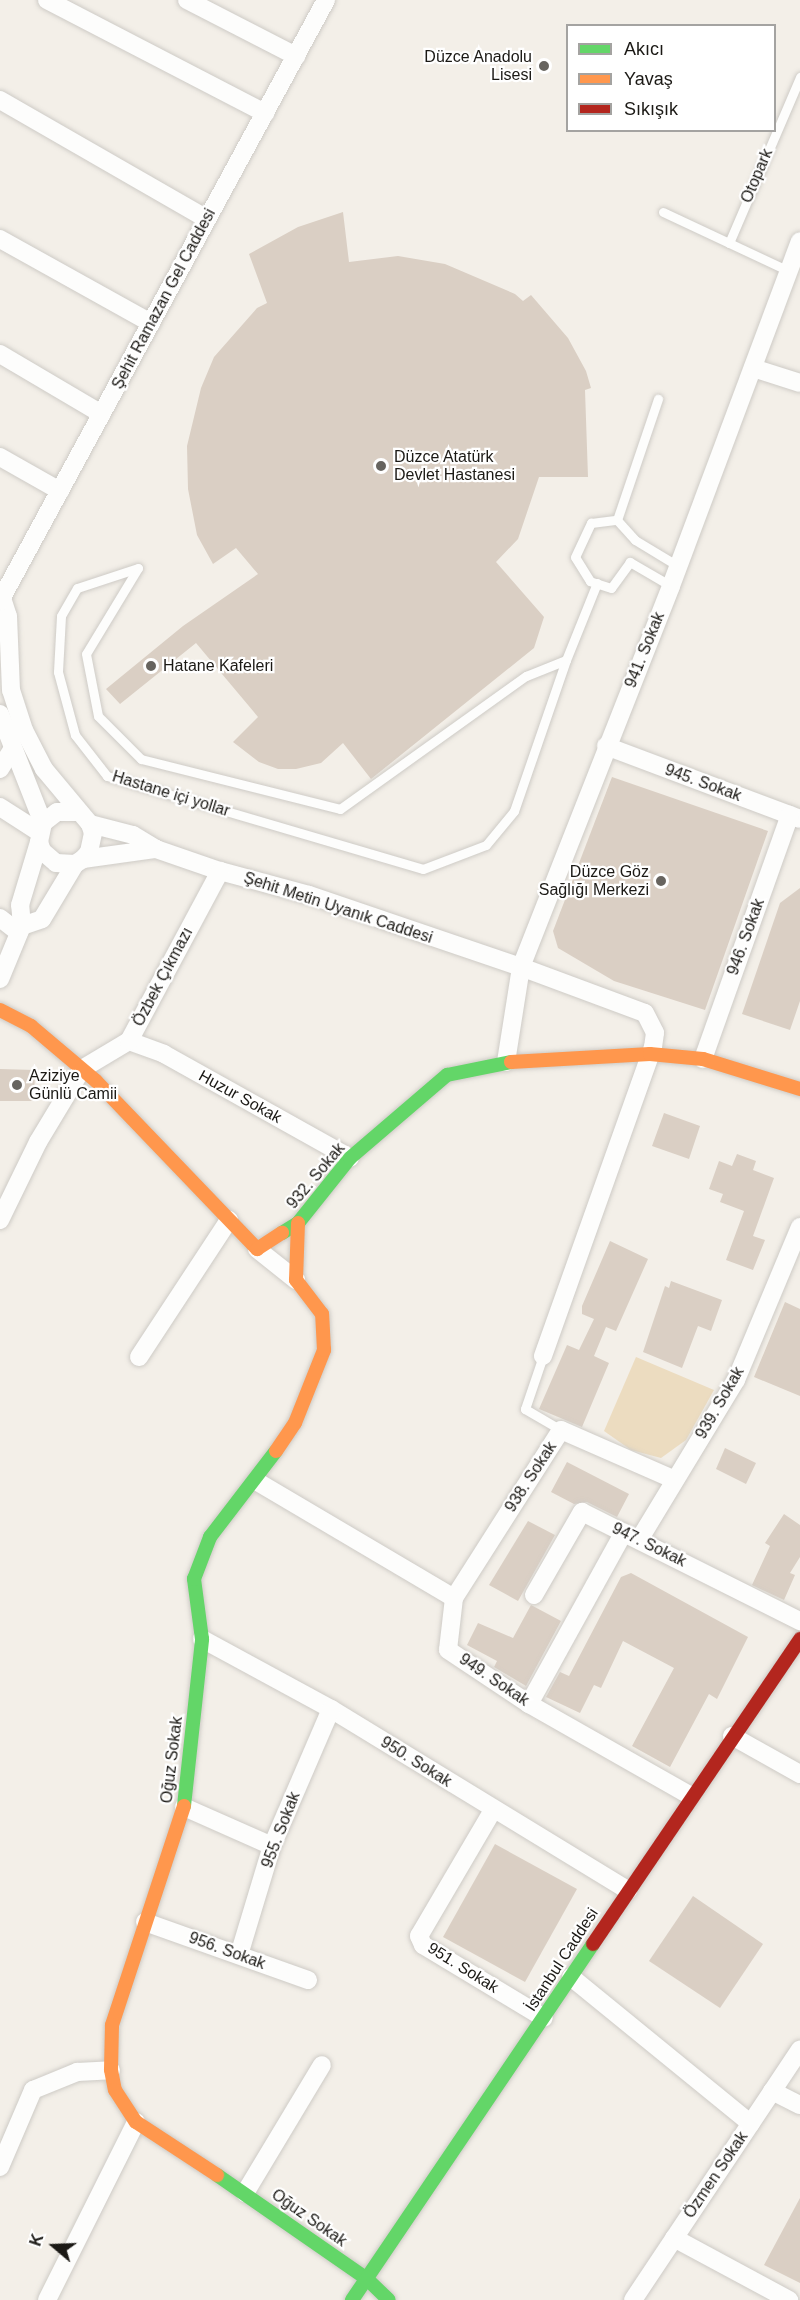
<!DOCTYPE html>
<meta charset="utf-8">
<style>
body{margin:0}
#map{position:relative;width:800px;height:2300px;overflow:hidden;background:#f3efe8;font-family:Helvetica,sans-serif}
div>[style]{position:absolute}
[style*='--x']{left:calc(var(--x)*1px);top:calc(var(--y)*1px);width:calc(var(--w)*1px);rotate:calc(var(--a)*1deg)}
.green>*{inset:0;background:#ecdcc0}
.building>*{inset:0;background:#dacfc4}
.roads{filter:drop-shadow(0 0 2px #cecbc6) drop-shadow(0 0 2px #cecbc6)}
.lane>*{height:9px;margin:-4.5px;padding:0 4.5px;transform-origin:4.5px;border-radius:4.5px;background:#fdfdfc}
.street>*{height:18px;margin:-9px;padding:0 9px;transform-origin:9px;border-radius:9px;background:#fdfdfc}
.fast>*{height:14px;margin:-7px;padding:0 7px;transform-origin:7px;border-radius:7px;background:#63d668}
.slow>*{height:14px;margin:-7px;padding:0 7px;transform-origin:7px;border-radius:7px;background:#ff974d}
.jam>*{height:14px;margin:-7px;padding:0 7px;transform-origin:7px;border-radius:7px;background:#b3261e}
.dots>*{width:16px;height:16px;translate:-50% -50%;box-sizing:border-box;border:3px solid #fff;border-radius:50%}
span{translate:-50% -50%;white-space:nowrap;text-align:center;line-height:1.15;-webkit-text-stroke:4.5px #fff;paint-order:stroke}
.poi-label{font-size:16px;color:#1b1915}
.right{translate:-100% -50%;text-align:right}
.left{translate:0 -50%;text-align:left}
.street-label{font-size:16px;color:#1b1915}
.legend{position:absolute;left:566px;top:24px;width:210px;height:108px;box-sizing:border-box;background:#fff;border:2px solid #a4a3a1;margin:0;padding:8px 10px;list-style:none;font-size:18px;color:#1b1915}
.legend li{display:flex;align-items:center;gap:12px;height:30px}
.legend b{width:30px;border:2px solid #a4a3a1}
.north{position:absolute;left:24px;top:2216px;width:60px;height:60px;-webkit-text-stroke:4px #fff;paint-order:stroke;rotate:289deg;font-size:16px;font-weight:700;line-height:24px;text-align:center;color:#1b1915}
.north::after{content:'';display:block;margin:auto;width:21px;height:27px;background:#1b1915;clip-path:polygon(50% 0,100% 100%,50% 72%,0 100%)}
</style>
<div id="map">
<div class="green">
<div style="clip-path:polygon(636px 1357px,714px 1390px,686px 1440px,661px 1458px,631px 1450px,604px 1431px)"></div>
</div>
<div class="building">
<div style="clip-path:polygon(343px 212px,349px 262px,398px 256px,445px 264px,515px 294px,523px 301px,531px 295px,568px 338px,586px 371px,591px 388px,585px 390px,588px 477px,539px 477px,518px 539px,496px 562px,544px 617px,534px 648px,371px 779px,343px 743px,321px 763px,296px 769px,278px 769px,259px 762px,233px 742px,258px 717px,196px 643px,120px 704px,106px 689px,183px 626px,258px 574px,236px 548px,213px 564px,197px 535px,188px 489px,187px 446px,201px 388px,214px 357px,257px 308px,267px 303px,249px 254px,298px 227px)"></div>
<div style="clip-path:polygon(612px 777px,768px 831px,705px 1010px,614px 981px,558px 948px,553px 931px)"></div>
<div style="clip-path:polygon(800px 888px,800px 1001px,790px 1030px,742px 1014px,780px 903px)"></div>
<div style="clip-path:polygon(0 1069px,35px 1070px,34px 1101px,0 1101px)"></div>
<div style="clip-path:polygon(664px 1113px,700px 1126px,689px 1159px,652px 1146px)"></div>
<div style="clip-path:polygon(737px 1154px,756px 1161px,753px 1170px,774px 1178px,753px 1236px,765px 1240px,753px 1270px,726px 1260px,744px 1211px,720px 1202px,723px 1194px,709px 1189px,719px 1161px,732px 1166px)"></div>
<div style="clip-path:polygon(610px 1241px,648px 1259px,616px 1331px,606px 1327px,594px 1356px,609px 1363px,582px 1427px,539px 1409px,567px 1345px,579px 1350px,594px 1319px,582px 1314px,582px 1306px)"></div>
<div style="clip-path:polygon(671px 1281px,722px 1300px,711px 1331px,698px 1326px,682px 1368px,643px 1352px,665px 1286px,669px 1288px)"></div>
<div style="clip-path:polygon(785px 1302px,800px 1309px,800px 1396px,754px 1377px)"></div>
<div style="clip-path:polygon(725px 1448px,756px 1463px,746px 1484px,716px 1469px)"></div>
<div style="clip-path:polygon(567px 1462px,629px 1494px,617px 1517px,587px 1502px,574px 1504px,551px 1492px)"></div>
<div style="clip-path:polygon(784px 1514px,800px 1525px,800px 1557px,790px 1573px,795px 1575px,784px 1600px,752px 1585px,770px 1546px,765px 1543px)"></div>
<div style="clip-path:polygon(528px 1521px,555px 1535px,518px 1601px,489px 1585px)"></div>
<div style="clip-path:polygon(631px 1573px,748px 1637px,717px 1699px,709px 1694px,670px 1767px,632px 1746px,674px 1668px,623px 1641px,601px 1688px,594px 1685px,580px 1713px,546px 1697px,560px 1672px,569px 1676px,621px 1577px)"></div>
<div style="clip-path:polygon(531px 1605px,561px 1621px,526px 1686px,494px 1667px,497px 1661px,467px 1645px,478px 1623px,513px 1638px)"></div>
<div style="clip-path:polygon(495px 1844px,577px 1889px,525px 1982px,443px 1937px)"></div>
<div style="clip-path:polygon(693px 1896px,763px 1944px,720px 2008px,649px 1961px)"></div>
<div style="clip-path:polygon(800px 2198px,800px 2283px,764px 2265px)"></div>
</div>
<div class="roads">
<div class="lane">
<div style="--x:663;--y:212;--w:139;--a:25.1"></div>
<div style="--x:729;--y:243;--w:181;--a:-66.8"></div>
<div style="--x:617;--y:520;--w:128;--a:-71.3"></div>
<div style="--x:138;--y:568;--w:64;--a:161.8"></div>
<div style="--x:77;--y:588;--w:32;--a:120"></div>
<div style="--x:61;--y:616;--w:56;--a:93.1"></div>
<div style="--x:58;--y:672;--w:65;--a:74.9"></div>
<div style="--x:75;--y:735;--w:52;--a:52"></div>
<div style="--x:107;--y:776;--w:329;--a:16.4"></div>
<div style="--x:423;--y:869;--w:67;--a:-20.9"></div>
<div style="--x:486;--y:845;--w:44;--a:-50.5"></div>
<div style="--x:514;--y:811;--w:160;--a:-71"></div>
<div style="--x:138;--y:568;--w:100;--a:121.2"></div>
<div style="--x:86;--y:654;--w:63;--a:79"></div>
<div style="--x:98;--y:716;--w:61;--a:45"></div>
<div style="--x:141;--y:759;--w:205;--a:14.1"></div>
<div style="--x:340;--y:809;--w:229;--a:-35.6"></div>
<div style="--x:526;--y:676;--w:43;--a:-21.8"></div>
<div style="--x:566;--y:660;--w:83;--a:-68.1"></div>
<div style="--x:671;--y:586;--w:48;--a:-149.7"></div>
<div style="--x:630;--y:562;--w:32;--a:126"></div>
<div style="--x:611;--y:588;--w:22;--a:-162"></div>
<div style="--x:590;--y:581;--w:28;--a:-122"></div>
<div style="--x:575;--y:557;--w:38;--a:-65"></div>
<div style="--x:591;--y:523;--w:26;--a:-7"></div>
<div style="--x:617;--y:520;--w:27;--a:48"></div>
<div style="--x:635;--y:540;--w:50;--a:31.2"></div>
<div style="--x:543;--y:1356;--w:56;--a:108.8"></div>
<div style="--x:525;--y:1409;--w:42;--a:30.3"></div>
</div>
<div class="street">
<div style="--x:47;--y:0;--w:246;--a:27.4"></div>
<div style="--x:187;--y:0;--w:123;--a:27.2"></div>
<div style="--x:0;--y:100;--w:239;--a:29.9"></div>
<div style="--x:0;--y:239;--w:173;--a:29.1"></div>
<div style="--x:0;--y:354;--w:118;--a:30.5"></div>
<div style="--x:753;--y:368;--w:49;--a:17.7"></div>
<div style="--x:0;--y:457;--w:69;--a:29.5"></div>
<div style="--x:2;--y:598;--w:19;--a:72"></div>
<div style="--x:8;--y:616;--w:74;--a:87.7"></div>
<div style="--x:11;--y:690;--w:42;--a:72"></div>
<div style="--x:24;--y:730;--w:44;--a:62.9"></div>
<div style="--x:44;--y:769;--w:72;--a:50.1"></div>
<div style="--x:90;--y:824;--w:9;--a:72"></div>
<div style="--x:93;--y:833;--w:19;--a:102"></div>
<div style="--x:89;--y:852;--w:9;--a:131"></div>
<div style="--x:83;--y:859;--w:9;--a:148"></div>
<div style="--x:75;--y:864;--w:19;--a:-177"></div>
<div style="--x:56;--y:863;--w:18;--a:-139"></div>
<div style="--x:42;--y:851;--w:9;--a:-108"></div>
<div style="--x:39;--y:842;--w:19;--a:-78"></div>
<div style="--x:43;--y:823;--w:18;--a:-38"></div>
<div style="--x:57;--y:812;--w:19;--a:0"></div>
<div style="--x:0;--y:601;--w:684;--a:-61.52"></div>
<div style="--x:0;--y:714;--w:117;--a:68.5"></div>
<div style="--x:606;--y:746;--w:207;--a:20.6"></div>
<div style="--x:0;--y:769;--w:22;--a:-58"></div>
<div style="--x:0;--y:807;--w:46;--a:32.7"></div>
<div style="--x:90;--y:824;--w:44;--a:14.3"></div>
<div style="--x:133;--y:835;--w:27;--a:31"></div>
<div style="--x:156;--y:849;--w:68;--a:19"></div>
<div style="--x:220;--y:871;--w:92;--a:15.1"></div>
<div style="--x:309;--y:895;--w:224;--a:18.8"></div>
<div style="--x:521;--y:967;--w:132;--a:20.4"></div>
<div style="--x:645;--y:1013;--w:22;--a:63"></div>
<div style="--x:655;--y:1033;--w:14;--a:98"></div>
<div style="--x:653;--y:1047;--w:328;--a:109.6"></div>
<div style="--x:83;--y:859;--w:74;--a:-7.8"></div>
<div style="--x:0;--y:918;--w:24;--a:38"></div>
<div style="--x:22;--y:926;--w:21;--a:-19"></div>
<div style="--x:42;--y:919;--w:64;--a:-59"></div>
<div style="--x:0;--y:979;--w:57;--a:-67.5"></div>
<div style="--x:22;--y:926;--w:21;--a:-95"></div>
<div style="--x:20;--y:905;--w:66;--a:-73.2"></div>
<div style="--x:129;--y:1041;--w:37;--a:20"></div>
<div style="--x:164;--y:1054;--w:213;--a:29.2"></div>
<div style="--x:703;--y:1059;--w:259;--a:-70.4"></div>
<div style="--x:506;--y:1062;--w:96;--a:-81"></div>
<div style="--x:521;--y:967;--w:409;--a:-68.5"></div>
<div style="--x:671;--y:586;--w:368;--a:-69.5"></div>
<div style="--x:0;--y:1220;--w:87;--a:-64"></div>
<div style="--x:38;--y:1142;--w:85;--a:-58.9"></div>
<div style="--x:82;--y:1069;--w:55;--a:-30.8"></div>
<div style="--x:129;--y:1041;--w:193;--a:-61.8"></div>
<div style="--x:257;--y:1249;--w:50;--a:38.5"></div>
<div style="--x:139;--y:1357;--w:164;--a:-56.7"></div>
<div style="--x:256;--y:1481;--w:230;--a:30.6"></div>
<div style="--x:454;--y:1598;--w:52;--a:96.6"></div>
<div style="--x:448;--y:1650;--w:97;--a:33.7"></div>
<div style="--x:529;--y:1704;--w:186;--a:29.6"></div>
<div style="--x:639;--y:1540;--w:187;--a:-58.8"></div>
<div style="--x:736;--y:1380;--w:166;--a:-67.3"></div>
<div style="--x:534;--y:1595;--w:96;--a:-60"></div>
<div style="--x:582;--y:1512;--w:244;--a:26.6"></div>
<div style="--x:454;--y:1598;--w:199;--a:-57.5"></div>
<div style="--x:561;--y:1430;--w:124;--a:23.7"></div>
<div style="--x:202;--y:1639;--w:147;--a:28.5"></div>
<div style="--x:331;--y:1709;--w:348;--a:31.4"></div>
<div style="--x:529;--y:1704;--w:196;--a:-61.1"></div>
<div style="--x:732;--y:1736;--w:78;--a:29.2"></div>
<div style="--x:184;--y:1807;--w:96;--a:23.9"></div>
<div style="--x:493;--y:1810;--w:146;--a:120.4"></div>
<div style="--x:419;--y:1936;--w:10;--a:66"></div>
<div style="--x:423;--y:1945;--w:141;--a:31.1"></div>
<div style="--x:145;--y:1922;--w:173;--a:19.6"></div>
<div style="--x:239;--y:1955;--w:114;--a:-73.2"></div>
<div style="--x:272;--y:1846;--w:149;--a:-66.7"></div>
<div style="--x:571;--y:1977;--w:232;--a:39.2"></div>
<div style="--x:772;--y:2091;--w:31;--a:27"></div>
<div style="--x:0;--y:2167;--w:84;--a:-66.8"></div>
<div style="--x:33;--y:2090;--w:48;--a:-22.2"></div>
<div style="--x:77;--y:2072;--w:34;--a:-3"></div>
<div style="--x:245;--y:2193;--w:149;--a:-59"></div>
<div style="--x:674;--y:2238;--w:131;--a:28.3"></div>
<div style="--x:47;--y:2300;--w:199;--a:-63.4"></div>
<div style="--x:633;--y:2300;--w:301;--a:-56.3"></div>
</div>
<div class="fast">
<div style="--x:282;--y:1233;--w:19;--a:-32"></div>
<div style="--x:298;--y:1223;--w:83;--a:-51.3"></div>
<div style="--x:350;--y:1158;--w:128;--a:-40.6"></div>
<div style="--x:447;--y:1075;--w:65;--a:-11.5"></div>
<div style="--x:184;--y:1806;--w:168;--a:-83.8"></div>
<div style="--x:202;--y:1639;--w:61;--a:-97.6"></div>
<div style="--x:194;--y:1579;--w:45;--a:-69.1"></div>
<div style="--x:210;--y:1537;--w:108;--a:-52.5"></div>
<div style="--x:217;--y:2175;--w:183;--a:34.7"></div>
<div style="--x:367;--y:2279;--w:30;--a:44"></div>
<div style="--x:352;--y:2300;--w:430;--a:-55.9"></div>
</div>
<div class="slow">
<div style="--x:0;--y:1010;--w:35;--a:27"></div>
<div style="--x:31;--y:1026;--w:85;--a:40.2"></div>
<div style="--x:96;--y:1081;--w:233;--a:46.2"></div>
<div style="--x:257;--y:1249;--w:30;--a:-33"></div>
<div style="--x:511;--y:1062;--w:139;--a:-3.3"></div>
<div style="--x:650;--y:1054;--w:53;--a:5.4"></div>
<div style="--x:703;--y:1059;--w:102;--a:17.2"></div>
<div style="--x:276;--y:1451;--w:34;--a:-56"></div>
<div style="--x:295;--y:1423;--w:79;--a:-68.3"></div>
<div style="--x:324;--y:1350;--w:36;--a:-93"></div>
<div style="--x:322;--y:1314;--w:43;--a:-127.4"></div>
<div style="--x:296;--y:1280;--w:57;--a:-88"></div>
<div style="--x:184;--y:1806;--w:231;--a:108.2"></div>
<div style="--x:112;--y:2025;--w:45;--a:91.3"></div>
<div style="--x:111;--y:2070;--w:20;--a:79"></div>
<div style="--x:115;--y:2090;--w:38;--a:57"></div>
<div style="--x:136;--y:2122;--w:97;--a:33.2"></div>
</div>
<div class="jam">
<div style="--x:593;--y:1944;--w:369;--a:-55.8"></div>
</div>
</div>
<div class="dots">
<div style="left:544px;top:66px;background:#67645f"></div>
<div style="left:381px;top:466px;background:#67645f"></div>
<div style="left:151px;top:666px;background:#67645f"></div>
<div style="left:661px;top:881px;background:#67645f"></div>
<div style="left:17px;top:1085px;background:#67645f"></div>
</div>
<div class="poi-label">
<span class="right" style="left:532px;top:66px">Düzce Anadolu<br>Lisesi</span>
<span class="left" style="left:394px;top:466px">Düzce Atatürk<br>Devlet Hastanesi</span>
<span class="left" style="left:163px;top:666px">Hatane Kafeleri</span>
<span class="right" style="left:649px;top:881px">Düzce Göz<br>Sağlığı Merkezi</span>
<span class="left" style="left:29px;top:1085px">Aziziye<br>Günlü Camii</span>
</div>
<div class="street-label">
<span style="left:757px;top:176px;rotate:-67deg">Otopark</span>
<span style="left:164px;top:299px;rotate:-62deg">Şehit Ramazan Gel Caddesi</span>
<span style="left:645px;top:650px;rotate:-68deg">941. Sokak</span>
<span style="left:703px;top:783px;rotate:20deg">945. Sokak</span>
<span style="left:171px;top:794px;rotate:17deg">Hastane içi yollar</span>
<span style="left:338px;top:908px;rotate:18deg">Şehit Metin Uyanık Caddesi</span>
<span style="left:746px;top:937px;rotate:-70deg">946. Sokak</span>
<span style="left:163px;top:977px;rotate:-62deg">Özbek Çıkmazı</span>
<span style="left:240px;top:1097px;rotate:29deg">Huzur Sokak</span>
<span style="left:316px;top:1176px;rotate:-50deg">932. Sokak</span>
<span style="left:720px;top:1403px;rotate:-60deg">939. Sokak</span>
<span style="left:531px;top:1477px;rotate:-57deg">938. Sokak</span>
<span style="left:649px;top:1545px;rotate:26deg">947. Sokak</span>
<span style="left:494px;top:1680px;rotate:34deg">949. Sokak</span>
<span style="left:172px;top:1760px;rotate:-83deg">Oğuz Sokak</span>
<span style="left:416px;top:1762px;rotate:32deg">950. Sokak</span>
<span style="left:281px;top:1830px;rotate:-69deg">955. Sokak</span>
<span style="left:227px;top:1951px;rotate:20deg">956. Sokak</span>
<span style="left:562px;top:1960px;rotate:-57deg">İstanbul Caddesi</span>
<span style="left:463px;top:1968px;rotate:32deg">951. Sokak</span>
<span style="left:716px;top:2175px;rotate:-56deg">Özmen Sokak</span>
<span style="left:309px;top:2218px;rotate:35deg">Oğuz Sokak</span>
</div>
<ul class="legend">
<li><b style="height:8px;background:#63d668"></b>Akıcı</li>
<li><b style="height:8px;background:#ff974d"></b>Yavaş</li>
<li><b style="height:8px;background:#b3261e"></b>Sıkışık</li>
</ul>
<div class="north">K</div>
</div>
